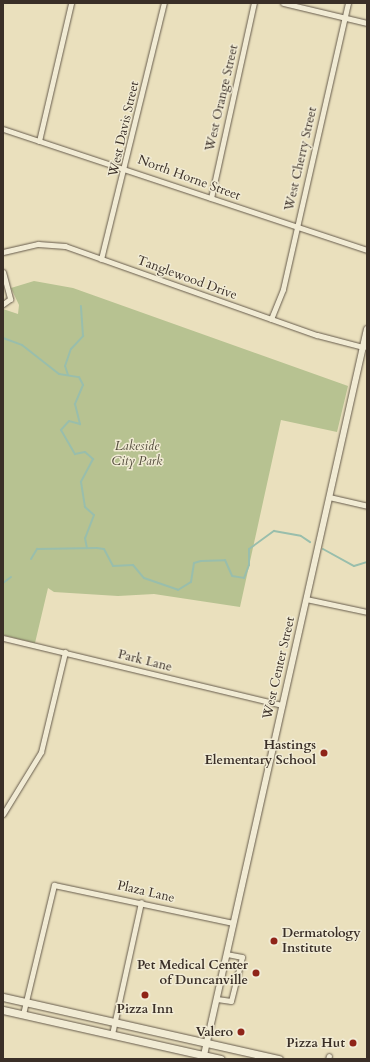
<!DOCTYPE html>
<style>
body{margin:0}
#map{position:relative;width:370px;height:1062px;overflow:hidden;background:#eae0bd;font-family:Cardo,serif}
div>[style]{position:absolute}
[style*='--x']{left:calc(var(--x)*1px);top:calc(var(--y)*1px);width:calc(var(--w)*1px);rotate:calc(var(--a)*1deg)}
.green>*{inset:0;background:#b7c291}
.stream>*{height:2px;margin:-1px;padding:0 1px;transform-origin:1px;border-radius:1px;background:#99beac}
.roads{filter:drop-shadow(0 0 1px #665b4c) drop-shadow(0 0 1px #665b4c)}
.minor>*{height:5px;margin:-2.5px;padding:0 2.5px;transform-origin:2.5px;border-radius:2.5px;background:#f1ebd4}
.tertiary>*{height:6px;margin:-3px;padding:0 3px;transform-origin:3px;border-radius:3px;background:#f1ebd4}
.secondary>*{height:7px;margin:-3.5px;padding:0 3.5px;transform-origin:3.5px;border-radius:3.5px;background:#f1ebd4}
.dots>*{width:11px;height:11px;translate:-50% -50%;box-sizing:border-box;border:2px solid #f1ebd4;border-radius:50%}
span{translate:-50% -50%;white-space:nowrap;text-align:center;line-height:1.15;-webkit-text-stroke:3px #f1ebd4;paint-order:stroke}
.street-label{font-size:13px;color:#3a2f27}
.park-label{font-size:13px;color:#534c3c;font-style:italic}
.poi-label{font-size:13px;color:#3a2f27;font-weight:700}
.right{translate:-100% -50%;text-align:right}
.left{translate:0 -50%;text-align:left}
.frame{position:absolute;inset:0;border:4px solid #3a2f27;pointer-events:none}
</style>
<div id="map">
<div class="green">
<div style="clip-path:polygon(34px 281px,73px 288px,348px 386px,337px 432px,281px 420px,240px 607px,154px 594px,118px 596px,54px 592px,48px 588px,35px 643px,3px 635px,3px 309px,18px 314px,19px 305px,11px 288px)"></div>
</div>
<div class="stream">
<div style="--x:3;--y:338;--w:20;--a:20"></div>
<div style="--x:22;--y:345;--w:47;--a:38.1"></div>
<div style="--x:59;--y:374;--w:20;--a:9"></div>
<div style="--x:79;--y:377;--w:9;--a:63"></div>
<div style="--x:83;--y:385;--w:21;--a:113"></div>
<div style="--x:75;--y:404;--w:21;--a:76"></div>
<div style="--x:80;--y:424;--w:11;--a:-165"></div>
<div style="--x:69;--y:421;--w:12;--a:132"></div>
<div style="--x:61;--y:430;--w:28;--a:60"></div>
<div style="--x:75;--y:454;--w:10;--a:-11"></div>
<div style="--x:85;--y:452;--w:11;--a:41"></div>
<div style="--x:93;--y:459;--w:26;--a:118"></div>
<div style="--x:81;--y:482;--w:25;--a:81"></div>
<div style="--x:85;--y:507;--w:12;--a:42"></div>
<div style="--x:94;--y:515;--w:25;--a:111"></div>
<div style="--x:85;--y:538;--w:10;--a:79"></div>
<div style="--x:68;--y:375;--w:9;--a:-108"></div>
<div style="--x:65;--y:366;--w:18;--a:-71"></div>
<div style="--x:71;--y:349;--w:18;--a:-47"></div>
<div style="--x:83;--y:336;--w:30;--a:-94"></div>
<div style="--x:323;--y:549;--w:35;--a:29"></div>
<div style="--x:354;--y:566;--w:14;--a:-17"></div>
<div style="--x:31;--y:559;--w:12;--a:-59"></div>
<div style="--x:37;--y:549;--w:60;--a:-1"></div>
<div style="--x:97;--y:548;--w:7;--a:8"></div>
<div style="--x:104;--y:549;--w:19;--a:62"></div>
<div style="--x:113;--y:566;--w:20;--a:-3"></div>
<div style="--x:133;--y:565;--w:17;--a:50"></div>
<div style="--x:144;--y:578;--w:36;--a:19"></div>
<div style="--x:178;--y:590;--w:15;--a:-32"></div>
<div style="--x:191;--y:582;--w:19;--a:-81"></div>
<div style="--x:194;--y:563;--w:7;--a:-16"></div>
<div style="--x:201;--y:561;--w:24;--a:-2"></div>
<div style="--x:225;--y:560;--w:17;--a:66"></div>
<div style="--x:232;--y:576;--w:12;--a:9"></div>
<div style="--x:244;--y:578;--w:14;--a:-69"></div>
<div style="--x:249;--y:565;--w:16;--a:-90"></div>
<div style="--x:249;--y:549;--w:31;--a:-36"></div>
<div style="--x:274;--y:531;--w:27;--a:10"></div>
<div style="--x:301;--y:536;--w:11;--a:34"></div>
<div style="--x:3;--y:583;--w:10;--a:-37"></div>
</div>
<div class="roads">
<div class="minor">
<div style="--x:283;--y:3;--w:86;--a:13.4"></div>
<div style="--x:3;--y:129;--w:384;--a:18.4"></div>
<div style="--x:39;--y:141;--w:142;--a:-76.9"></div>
<div style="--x:211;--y:198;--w:200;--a:-77.6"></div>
<div style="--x:3;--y:252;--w:36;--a:-13"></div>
<div style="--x:38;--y:244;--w:27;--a:4"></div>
<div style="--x:65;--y:246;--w:267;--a:19.5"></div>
<div style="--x:317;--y:335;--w:48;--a:14.6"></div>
<div style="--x:101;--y:259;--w:264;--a:-76.2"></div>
<div style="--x:3;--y:272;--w:28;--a:75"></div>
<div style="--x:10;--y:299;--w:9;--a:144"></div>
<div style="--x:271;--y:319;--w:32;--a:-68"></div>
<div style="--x:283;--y:289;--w:293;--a:-77.2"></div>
<div style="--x:329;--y:497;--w:39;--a:13"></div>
<div style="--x:306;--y:599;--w:62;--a:12"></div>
<div style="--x:3;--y:638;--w:287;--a:13.5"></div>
<div style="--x:3;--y:814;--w:73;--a:-58.5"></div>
<div style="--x:41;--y:752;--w:103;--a:-76.5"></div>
<div style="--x:217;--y:999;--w:14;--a:8"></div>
<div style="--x:231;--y:1001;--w:45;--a:-76"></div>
<div style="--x:242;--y:957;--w:15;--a:-169"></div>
<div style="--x:23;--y:1014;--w:133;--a:-76.5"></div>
<div style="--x:54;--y:885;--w:183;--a:12"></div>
<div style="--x:112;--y:1034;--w:135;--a:-77.6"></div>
<div style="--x:328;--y:1059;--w:3;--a:-72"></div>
</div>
<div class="tertiary">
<div style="--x:204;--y:1055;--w:744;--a:-77.35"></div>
</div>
<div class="secondary">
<div style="--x:3;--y:997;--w:283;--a:12.7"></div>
<div style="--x:3;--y:1010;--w:223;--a:12.7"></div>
</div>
</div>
<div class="dots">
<div style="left:324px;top:753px;background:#8f2418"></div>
<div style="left:274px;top:941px;background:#8f2418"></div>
<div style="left:256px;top:973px;background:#8f2418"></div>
<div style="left:145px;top:995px;background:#8f2418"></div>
<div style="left:241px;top:1032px;background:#8f2418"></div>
<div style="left:353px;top:1043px;background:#8f2418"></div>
</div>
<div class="street-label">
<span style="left:222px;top:98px;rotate:-77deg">West Orange Street</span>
<span style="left:124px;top:129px;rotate:-77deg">West Davis Street</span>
<span style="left:301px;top:159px;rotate:-77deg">West Cherry Street</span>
<span style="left:189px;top:178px;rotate:20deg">North Horne Street</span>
<span style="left:187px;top:278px;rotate:20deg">Tanglewood Drive</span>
<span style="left:145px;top:661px;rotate:14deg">Park Lane</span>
<span style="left:279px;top:668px;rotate:-77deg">West Center Street</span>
<span style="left:146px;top:892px;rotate:13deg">Plaza Lane</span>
</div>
<div class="park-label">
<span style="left:137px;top:454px">Lakeside<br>City Park</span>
</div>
<div class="poi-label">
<span class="right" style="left:316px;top:753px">Hastings<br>Elementary School</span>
<span class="left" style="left:282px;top:941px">Dermatology<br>Institute</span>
<span class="right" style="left:248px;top:973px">Pet Medical Center<br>of Duncanville</span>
<span style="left:145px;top:1009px">Pizza Inn</span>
<span class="right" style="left:233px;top:1032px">Valero</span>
<span class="right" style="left:345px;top:1043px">Pizza Hut</span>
</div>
<div class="frame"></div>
</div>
